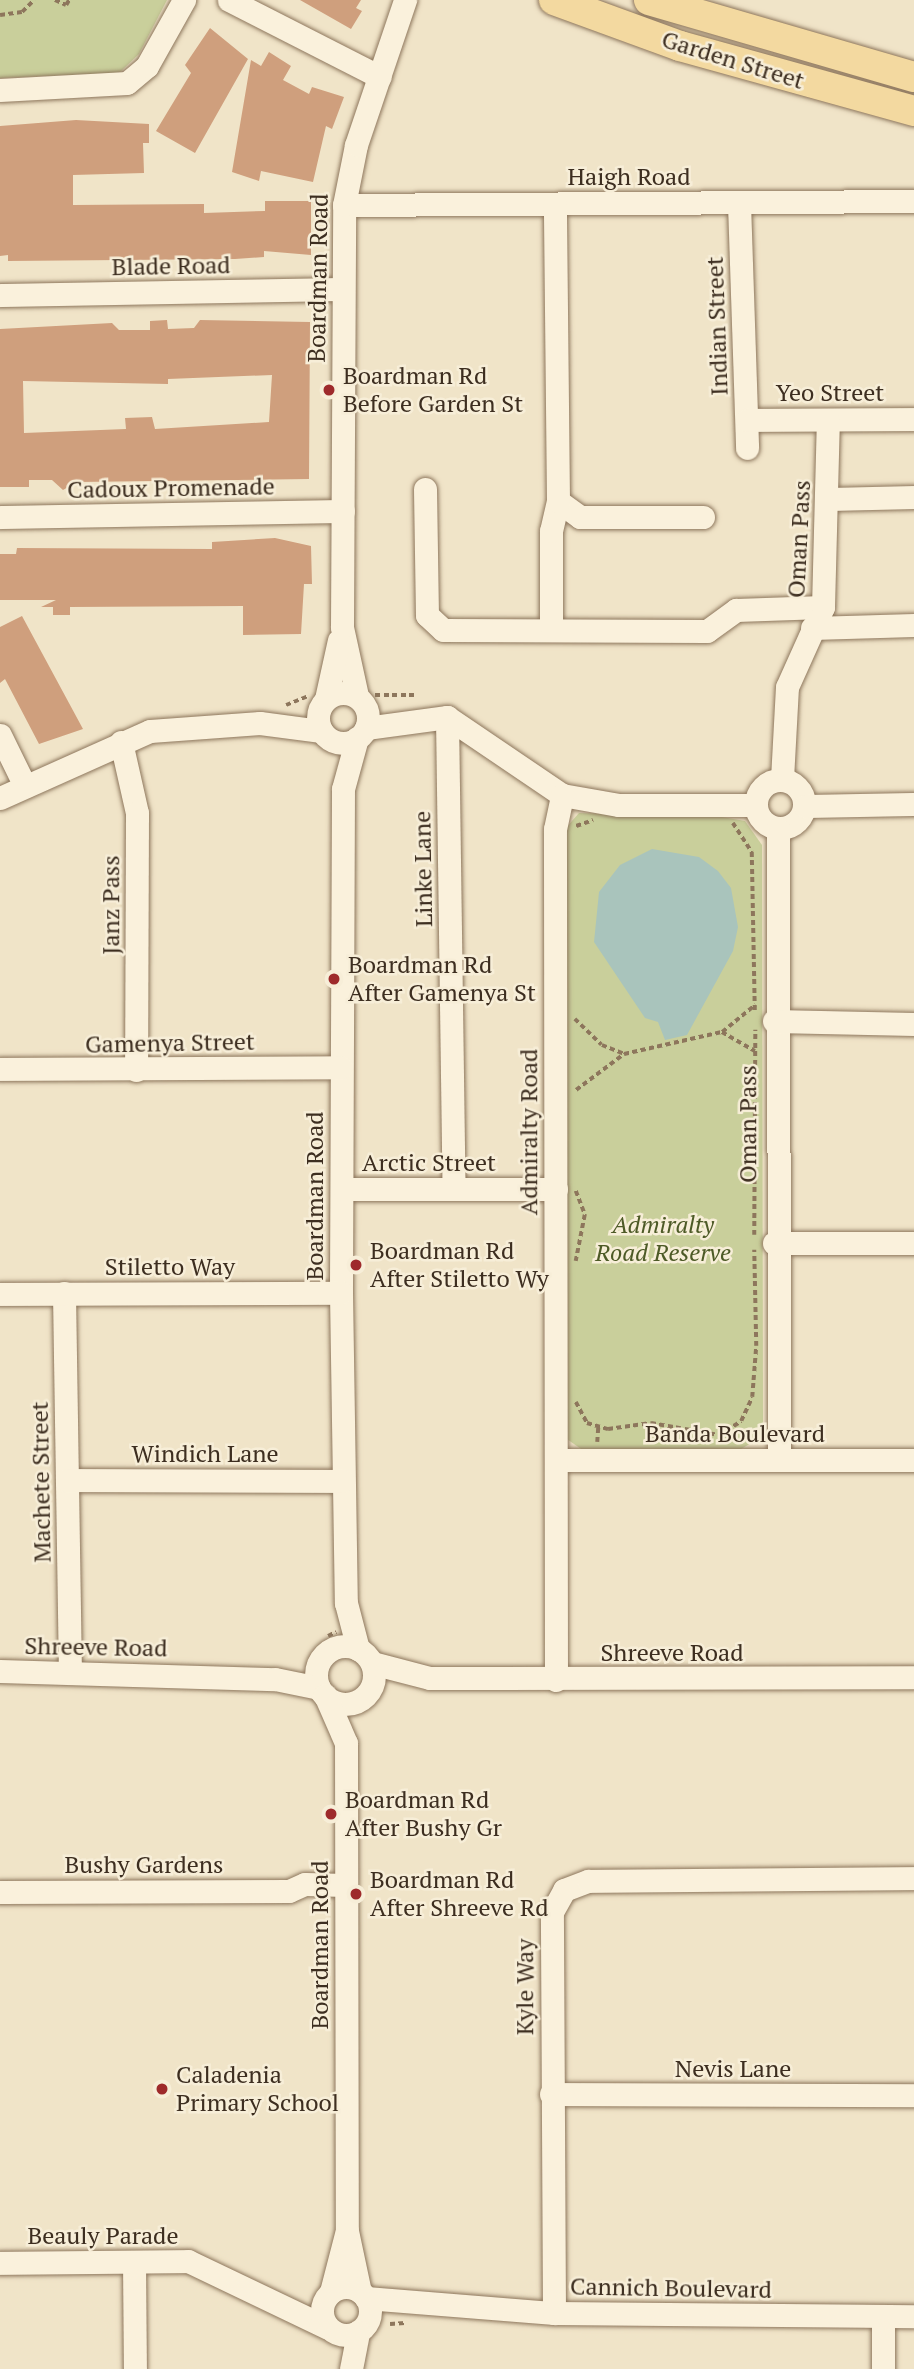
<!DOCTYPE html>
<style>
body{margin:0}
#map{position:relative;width:914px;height:2369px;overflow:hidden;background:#f0e4c8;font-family:"PT Serif",serif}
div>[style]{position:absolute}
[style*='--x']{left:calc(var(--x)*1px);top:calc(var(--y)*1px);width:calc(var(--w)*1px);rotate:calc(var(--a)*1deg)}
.green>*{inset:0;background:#c9cf9b}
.water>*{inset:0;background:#a9c4bc}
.building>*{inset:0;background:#cf9f7d}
.path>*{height:3.5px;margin-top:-1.75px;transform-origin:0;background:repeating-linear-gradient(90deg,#8d765c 0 5px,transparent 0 8.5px)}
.roads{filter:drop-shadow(0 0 2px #8d765c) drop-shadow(0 0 2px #8d765c)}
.minor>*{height:23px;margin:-11.5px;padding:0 11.5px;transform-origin:11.5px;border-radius:11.5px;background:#faf1dc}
.minor>.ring{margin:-11.5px;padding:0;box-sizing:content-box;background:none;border:23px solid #faf1dc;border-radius:50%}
.major>*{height:30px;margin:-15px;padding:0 15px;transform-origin:15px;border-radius:15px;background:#f3d9a0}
.dots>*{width:19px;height:19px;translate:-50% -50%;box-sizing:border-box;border:4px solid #f7eed8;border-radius:50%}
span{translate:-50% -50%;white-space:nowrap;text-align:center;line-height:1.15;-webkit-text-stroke:5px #f7eed8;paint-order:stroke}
.street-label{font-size:24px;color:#3d2e20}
.poi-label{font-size:24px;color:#3d2e20}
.left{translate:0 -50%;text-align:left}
.park-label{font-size:24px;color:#4d5a26;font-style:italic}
</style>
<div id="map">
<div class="green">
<div style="clip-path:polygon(0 0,167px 0,139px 54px,119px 73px,0 78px)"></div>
<div style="clip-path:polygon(579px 813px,722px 817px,745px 821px,762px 845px,763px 1425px,758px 1439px,736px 1452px,584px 1451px,564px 1437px,565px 829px)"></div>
</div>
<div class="water">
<div style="clip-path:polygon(652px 849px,699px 857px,718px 871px,731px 888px,738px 927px,733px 951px,687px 1035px,665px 1040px,658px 1022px,645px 1018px,594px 942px,599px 892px,620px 865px)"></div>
</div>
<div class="building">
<div style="clip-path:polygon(300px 0,361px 0,356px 8px,362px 11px,351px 29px)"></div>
<div style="clip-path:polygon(210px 28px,248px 59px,195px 153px,156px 131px,191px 73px,185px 65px)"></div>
<div style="clip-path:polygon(269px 52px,291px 66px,283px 80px,309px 94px,312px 87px,344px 97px,332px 129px,326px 126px,313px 182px,261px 171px,259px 181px,232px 172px,251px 60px,261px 66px)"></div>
<div style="clip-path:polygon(76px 120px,149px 124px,149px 143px,143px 143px,144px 173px,73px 175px,73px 205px,204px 204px,204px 213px,265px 211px,265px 201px,311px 201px,311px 255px,264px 251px,264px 257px,235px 259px,8px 261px,8px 255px,0 256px,0 126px)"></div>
<div style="clip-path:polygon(evenodd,167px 320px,168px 329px,194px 328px,200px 320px,310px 322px,309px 479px,77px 482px,63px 490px,52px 480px,29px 480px,29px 487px,0 487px,0 329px,112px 323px,119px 330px,150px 330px,150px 321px,167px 320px,272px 375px,269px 422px,155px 429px,152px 417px,125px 418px,126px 429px,24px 433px,23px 381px,168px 384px,168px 379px,272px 375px)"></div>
<div style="clip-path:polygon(275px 538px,311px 546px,312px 584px,304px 584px,301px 634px,243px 635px,243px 606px,70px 607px,70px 615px,53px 615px,53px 607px,41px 607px,56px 600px,0 600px,0 554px,16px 554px,17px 548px,212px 549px,212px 542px)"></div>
<div style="clip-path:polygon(22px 616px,83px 729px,39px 744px,5px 679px,0 683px,0 627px)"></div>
</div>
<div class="path">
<div style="--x:55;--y:0;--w:12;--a:24"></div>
<div style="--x:66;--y:5;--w:6;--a:-59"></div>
<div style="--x:0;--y:15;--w:22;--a:-8"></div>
<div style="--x:22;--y:12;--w:17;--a:-45"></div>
<div style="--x:375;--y:695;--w:40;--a:0"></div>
<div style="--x:286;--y:705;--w:24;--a:-22"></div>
<div style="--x:733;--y:823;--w:35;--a:57"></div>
<div style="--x:752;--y:852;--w:159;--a:88.9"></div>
<div style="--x:576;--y:826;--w:18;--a:-19"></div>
<div style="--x:575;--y:1019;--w:37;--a:44"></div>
<div style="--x:602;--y:1045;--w:24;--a:22"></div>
<div style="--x:722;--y:1032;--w:43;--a:-39.3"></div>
<div style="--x:576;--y:1090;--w:60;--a:-36.9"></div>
<div style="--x:624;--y:1054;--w:100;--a:-12.7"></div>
<div style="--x:722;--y:1032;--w:38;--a:30"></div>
<div style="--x:576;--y:1191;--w:26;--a:69"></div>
<div style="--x:585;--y:1215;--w:47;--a:101.1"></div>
<div style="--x:754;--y:1235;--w:205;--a:-89.7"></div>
<div style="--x:576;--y:1402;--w:24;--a:62"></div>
<div style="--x:587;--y:1423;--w:22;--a:16"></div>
<div style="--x:608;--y:1429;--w:43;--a:-7.9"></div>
<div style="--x:651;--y:1423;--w:69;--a:10"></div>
<div style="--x:719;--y:1435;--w:26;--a:-32"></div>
<div style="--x:741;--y:1421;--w:26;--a:-65"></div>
<div style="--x:752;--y:1397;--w:51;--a:-85.5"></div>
<div style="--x:756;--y:1346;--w:96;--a:-91.2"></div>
<div style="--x:597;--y:1442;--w:15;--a:-86"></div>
<div style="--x:328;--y:1636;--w:9;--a:-27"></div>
<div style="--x:390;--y:2324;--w:15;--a:-4"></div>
</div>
<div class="roads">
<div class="minor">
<div style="--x:229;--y:0;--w:169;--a:27"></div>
<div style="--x:0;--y:90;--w:127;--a:-3.2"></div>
<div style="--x:127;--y:83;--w:26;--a:-40"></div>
<div style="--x:147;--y:66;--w:76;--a:-60.7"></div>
<div style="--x:739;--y:203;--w:245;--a:88.1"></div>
<div style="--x:344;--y:205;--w:570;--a:-0.4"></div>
<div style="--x:0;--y:295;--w:342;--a:-1"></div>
<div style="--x:747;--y:420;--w:167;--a:-0.3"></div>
<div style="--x:425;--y:489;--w:126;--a:89.1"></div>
<div style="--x:427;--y:615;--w:22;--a:43"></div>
<div style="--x:443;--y:630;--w:264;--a:0.2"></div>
<div style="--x:707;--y:631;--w:36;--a:-36"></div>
<div style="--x:736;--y:610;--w:87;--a:-2"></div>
<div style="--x:830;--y:499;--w:84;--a:-1.4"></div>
<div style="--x:558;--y:501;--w:27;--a:36"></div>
<div style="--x:580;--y:517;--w:123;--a:0"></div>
<div style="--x:0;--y:517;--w:343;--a:-1"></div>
<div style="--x:551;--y:626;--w:95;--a:-90"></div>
<div style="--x:551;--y:531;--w:31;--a:-77"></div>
<div style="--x:558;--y:501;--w:297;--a:-90.6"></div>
<div style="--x:812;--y:628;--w:102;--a:-1.7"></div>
<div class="ring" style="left:318px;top:693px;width:27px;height:27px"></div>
<div style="--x:357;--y:696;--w:71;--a:-102.3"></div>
<div style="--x:342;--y:627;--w:422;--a:-89.7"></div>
<div style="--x:344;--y:205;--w:61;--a:-78.7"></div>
<div style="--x:356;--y:145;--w:153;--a:-71.3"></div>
<div style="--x:326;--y:699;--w:60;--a:-77.6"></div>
<div style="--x:447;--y:717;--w:472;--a:89.2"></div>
<div style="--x:366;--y:728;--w:82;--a:-7.7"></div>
<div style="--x:447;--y:717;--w:139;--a:34.1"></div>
<div style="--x:562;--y:795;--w:58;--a:10"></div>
<div style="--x:619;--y:805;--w:136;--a:0"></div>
<div style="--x:0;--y:735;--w:57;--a:63.9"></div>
<div style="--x:357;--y:738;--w:53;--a:105.4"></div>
<div style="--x:343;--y:789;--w:504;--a:90.23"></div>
<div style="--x:341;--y:1293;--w:310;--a:89.1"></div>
<div style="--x:346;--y:1603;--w:48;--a:75.4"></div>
<div style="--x:121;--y:742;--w:73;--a:77.3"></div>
<div style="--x:137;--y:813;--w:257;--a:90.2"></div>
<div style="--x:782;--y:779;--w:92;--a:-86.9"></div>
<div style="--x:787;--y:687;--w:88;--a:-65.8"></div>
<div style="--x:823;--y:607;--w:186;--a:-88.5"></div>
<div class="ring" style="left:756px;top:780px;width:25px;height:25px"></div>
<div style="--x:0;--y:798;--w:164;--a:-24.1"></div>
<div style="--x:150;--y:731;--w:110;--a:-4.2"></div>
<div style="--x:260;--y:723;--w:62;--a:7.5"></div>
<div style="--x:805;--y:806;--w:109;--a:-1.1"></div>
<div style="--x:778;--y:829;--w:631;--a:89.91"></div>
<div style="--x:774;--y:1021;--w:140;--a:1.2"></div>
<div style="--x:0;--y:1069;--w:341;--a:-0.3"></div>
<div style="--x:344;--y:1189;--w:212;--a:0"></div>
<div style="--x:774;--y:1243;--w:140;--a:0"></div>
<div style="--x:64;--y:1293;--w:378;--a:89.1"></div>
<div style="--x:0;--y:1294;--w:341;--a:-0.2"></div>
<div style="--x:556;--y:1460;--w:358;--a:0"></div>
<div style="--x:67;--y:1480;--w:275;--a:0.2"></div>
<div class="ring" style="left:316px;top:1646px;width:35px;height:35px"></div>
<div style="--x:372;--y:1663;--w:60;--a:14.5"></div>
<div style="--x:430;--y:1678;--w:484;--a:-0.1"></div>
<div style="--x:0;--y:1671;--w:275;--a:1.7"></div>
<div style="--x:275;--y:1679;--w:45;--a:11.6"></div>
<div style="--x:556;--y:1680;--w:851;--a:-90.07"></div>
<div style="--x:555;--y:829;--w:35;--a:-78"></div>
<div style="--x:325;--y:1695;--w:52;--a:66.4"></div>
<div style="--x:346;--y:1743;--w:488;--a:89.9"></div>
<div style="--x:347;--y:2231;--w:62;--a:78"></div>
<div style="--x:0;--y:1892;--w:289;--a:-0.2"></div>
<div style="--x:289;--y:1891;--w:17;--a:-24"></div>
<div style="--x:305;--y:1884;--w:41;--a:1.4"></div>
<div style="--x:551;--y:2094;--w:363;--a:0.2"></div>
<div style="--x:134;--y:2262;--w:107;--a:89.5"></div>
<div style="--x:0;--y:2263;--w:188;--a:-0.6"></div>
<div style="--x:188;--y:2261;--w:155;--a:25.6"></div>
<div class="ring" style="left:322px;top:2287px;width:25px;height:25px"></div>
<div style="--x:331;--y:2292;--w:60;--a:-75.5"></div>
<div style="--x:366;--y:2298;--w:189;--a:4.6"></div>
<div style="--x:554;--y:2313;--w:360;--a:0.5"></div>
<div style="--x:554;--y:2313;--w:401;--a:-90.3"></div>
<div style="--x:552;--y:1912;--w:25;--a:-61"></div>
<div style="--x:564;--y:1890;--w:26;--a:-21"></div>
<div style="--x:588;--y:1881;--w:326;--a:-0.5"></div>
<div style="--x:351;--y:2369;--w:38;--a:-79"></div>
<div style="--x:883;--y:2369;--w:52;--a:-90"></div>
</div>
<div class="major">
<div style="--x:554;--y:0;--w:134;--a:20.1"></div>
<div style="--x:680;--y:46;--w:243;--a:15.5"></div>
<div style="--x:649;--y:0;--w:276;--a:16.2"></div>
</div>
</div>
<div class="dots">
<div style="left:329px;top:390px;background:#9e2a2b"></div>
<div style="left:334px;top:979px;background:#9e2a2b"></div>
<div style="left:356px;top:1265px;background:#9e2a2b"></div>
<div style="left:331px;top:1814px;background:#9e2a2b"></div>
<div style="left:356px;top:1894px;background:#9e2a2b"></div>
<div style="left:162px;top:2089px;background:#9e2a2b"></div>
</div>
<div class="street-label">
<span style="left:733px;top:60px;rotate:17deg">Garden Street</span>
<span style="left:629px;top:177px">Haigh Road</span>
<span style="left:171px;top:266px;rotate:-1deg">Blade Road</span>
<span style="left:318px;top:278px;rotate:-89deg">Boardman Road</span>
<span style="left:717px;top:326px;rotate:-92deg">Indian Street</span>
<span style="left:830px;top:393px">Yeo Street</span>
<span style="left:171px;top:488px;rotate:-1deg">Cadoux Promenade</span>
<span style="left:799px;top:539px;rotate:-87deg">Oman Pass</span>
<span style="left:423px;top:869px;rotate:-91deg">Linke Lane</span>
<span style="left:111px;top:905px;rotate:-90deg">Janz Pass</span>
<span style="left:170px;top:1043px;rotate:-1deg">Gamenya Street</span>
<span style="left:748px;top:1124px;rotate:-90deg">Oman Pass</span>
<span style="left:529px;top:1132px;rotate:-90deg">Admiralty Road</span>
<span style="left:429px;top:1163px">Arctic Street</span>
<span style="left:315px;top:1196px;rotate:-90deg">Boardman Road</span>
<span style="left:170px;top:1267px">Stiletto Way</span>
<span style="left:735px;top:1434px">Banda Boulevard</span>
<span style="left:205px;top:1454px">Windich Lane</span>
<span style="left:41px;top:1482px;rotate:-91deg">Machete Street</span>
<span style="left:96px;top:1647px;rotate:1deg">Shreeve Road</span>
<span style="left:672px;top:1653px">Shreeve Road</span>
<span style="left:144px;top:1865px">Bushy Gardens</span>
<span style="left:320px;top:1945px;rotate:-90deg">Boardman Road</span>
<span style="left:525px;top:1987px;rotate:-90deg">Kyle Way</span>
<span style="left:733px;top:2069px">Nevis Lane</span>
<span style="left:103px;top:2236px">Beauly Parade</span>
<span style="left:671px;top:2288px;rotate:1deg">Cannich Boulevard</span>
</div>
<div class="poi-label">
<span class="left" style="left:343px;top:390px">Boardman Rd<br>Before Garden St</span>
<span class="left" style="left:348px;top:979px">Boardman Rd<br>After Gamenya St</span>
<span class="left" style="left:370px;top:1265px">Boardman Rd<br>After Stiletto Wy</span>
<span class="left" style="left:345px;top:1814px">Boardman Rd<br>After Bushy Gr</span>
<span class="left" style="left:370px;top:1894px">Boardman Rd<br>After Shreeve Rd</span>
<span class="left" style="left:176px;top:2089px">Caladenia<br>Primary School</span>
</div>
<div class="park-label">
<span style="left:663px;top:1239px">Admiralty<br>Road Reserve</span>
</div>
</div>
